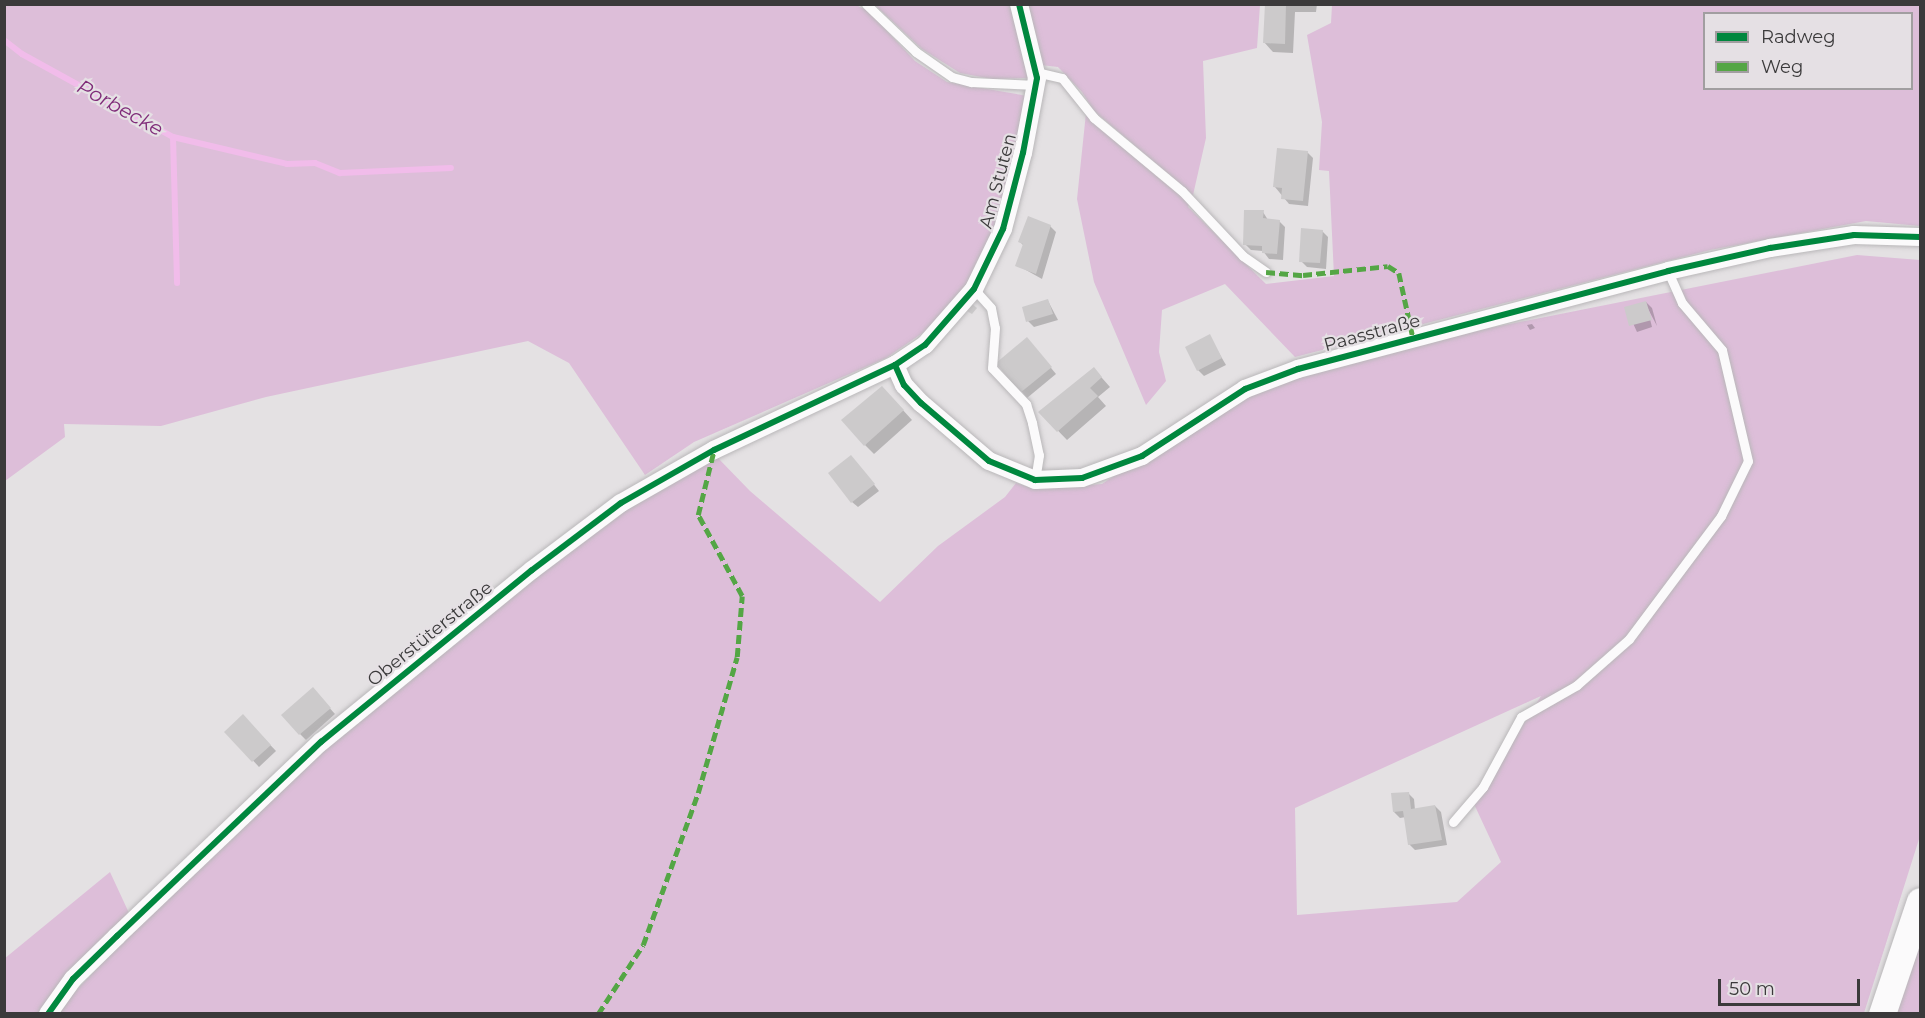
<!DOCTYPE html>
<meta charset="utf-8">
<style>
body{margin:0}
#map{position:relative;width:1925px;height:1018px;overflow:hidden;background:#e4e1e3;font-family:Montserrat,sans-serif}
div>[style]{position:absolute}
[style*='--x']{left:calc(var(--x)*1px);top:calc(var(--y)*1px);width:calc(var(--w)*1px);rotate:calc(var(--a)*1deg)}
.green>*{inset:0;background:#ddbed9}
.shadow>*{inset:0;background:#0003}
.stream>*{height:6px;margin:-3px;padding:0 3px;transform-origin:3px;border-radius:3px;background:#f1bcea}
.building>*{inset:0;background:#cccacb}
.roads{filter:drop-shadow(0 0 2px #b9b7b9) drop-shadow(0 0 2px #b9b7b9)}
.service>*{height:9px;margin:-4.5px;padding:0 4.5px;transform-origin:4.5px;border-radius:4.5px;background:#fbfafb}
.minor>*{height:18px;margin:-9px;padding:0 9px;transform-origin:9px;border-radius:9px;background:#fbfafb}
.secondary>*{height:27px;margin:-13.5px;padding:0 13.5px;transform-origin:13.5px;border-radius:13.5px;background:#fbfafb}
.quiet>*{height:4.5px;margin-top:-2.25px;transform-origin:0;background:repeating-linear-gradient(90deg,#54a645 0 9px,transparent 0 13.5px)}
.cycleway>*{height:6px;margin:-3px;padding:0 3px;transform-origin:3px;border-radius:3px;background:#00873e}
span{translate:-50% -50%;white-space:nowrap;text-align:center;line-height:1.15;-webkit-text-stroke:4.5px #e5e0e4;paint-order:stroke}
.street-label{font-size:18px;color:#3b3a3b}
.water-label{font-size:20px;color:#802d7a;font-style:italic}
.frame{position:absolute;inset:0;border:6px solid #3b3a3b;pointer-events:none}
.legend{position:absolute;left:1703px;top:12px;width:210px;height:78px;box-sizing:border-box;background:#e5e0e4;border:2px solid #a19ea0;margin:0;padding:8px 10px;list-style:none;font-size:18px;color:#3b3a3b}
.legend li{display:flex;align-items:center;gap:12px;height:30px}
.legend b{width:30px;border:2px solid #a19ea0}
.scale{position:absolute;left:1718px;top:979px;width:142px;height:27px;box-sizing:border-box;border:3px solid #3b3a3b;border-top:0;padding-left:8px;font-size:18px;line-height:21px;white-space:nowrap;color:#3b3a3b;-webkit-text-stroke:4px #e5e0e4;paint-order:stroke}
</style>
<div id="map">
<div class="green">
<div style="clip-path:polygon(5px 5px,856px 5px,868px 11px,915px 61px,947px 82px,1028px 96px,996px 223px,967px 284px,927px 330px,886px 358px,694px 442px,645px 475px,569px 363px,528px 341px,266px 397px,161px 426px,64px 424px,65px 437px,5px 481px)"></div>
<div style="clip-path:polygon(875px 5px,1014px 5px,1028px 78px,992px 79px,960px 73px,922px 49px)"></div>
<div style="clip-path:polygon(1028px 5px,1260px 5px,1257px 48px,1203px 61px,1206px 138px,1193px 195px,1094px 111px,1082px 92px,1058px 67px,1041px 65px)"></div>
<div style="clip-path:polygon(evenodd,1332px 5px,1920px 5px,1920px 226px,1866px 221px,1710px 250px,1295px 357px,1225px 284px,1162px 310px,1159px 352px,1166px 381px,1146px 405px,1094px 282px,1077px 199px,1086px 113px,1189px 203px,1188px 207px,1266px 284px,1334px 276px,1329px 171px,1319px 170px,1322px 122px,1307px 35px,1331px 23px,1332px 5px,1704px 14px,1912px 14px,1912px 88px,1704px 88px,1704px 14px)"></div>
<div style="clip-path:polygon(evenodd,1857px 255px,1920px 260px,1920px 836px,1864px 1013px,5px 1014px,4px 959px,110px 872px,129px 913px,65px 1002px,139px 925px,326px 746px,623px 508px,717px 457px,750px 491px,880px 602px,938px 546px,1005px 497px,1016px 483px,1036px 489px,1102px 484px,1225px 403px,1306px 371px,1399px 346px,1857px 255px,1541px 696px,1474px 804px,1501px 862px,1457px 902px,1297px 915px,1295px 808px,1541px 696px)"></div>
<div style="clip-path:polygon(1920px 938px,1920px 1013px,1894px 1014px)"></div>
</div>
<div class="shadow">
<div style="clip-path:polygon(1267px 4px,1317px 4px,1316px 12px,1295px 12px,1293px 53px,1273px 52px,1264px 42px)"></div>
<div style="clip-path:polygon(1307px 152px,1313px 158px,1308px 206px,1289px 204px,1275px 187px)"></div>
<div style="clip-path:polygon(1263px 212px,1268px 220px,1279px 221px,1285px 227px,1283px 260px,1269px 259px,1263px 251px,1251px 250px,1245px 244px)"></div>
<div style="clip-path:polygon(1050px 226px,1056px 232px,1042px 279px,1017px 265px,1024px 246px,1020px 242px)"></div>
<div style="clip-path:polygon(1322px 231px,1328px 237px,1326px 269px,1307px 267px,1301px 261px)"></div>
<div style="clip-path:polygon(1048px 301px,1058px 320px,1034px 327px,1028px 321px)"></div>
<div style="clip-path:polygon(1646px 302px,1652px 308px,1657px 326px,1647px 307px,1652px 327px,1637px 332px,1626px 308px)"></div>
<div style="clip-path:polygon(1532px 324px,1535px 328px,1530px 330px,1527px 325px)"></div>
<div style="clip-path:polygon(1209px 336px,1226px 365px,1204px 376px,1198px 370px)"></div>
<div style="clip-path:polygon(1032px 345px,1056px 374px,1027px 398px,998px 363px)"></div>
<div style="clip-path:polygon(1094px 369px,1110px 387px,1098px 397px,1106px 406px,1067px 440px,1040px 412px)"></div>
<div style="clip-path:polygon(891px 397px,912px 420px,874px 454px,865px 445px)"></div>
<div style="clip-path:polygon(856px 462px,879px 491px,858px 507px,852px 502px)"></div>
<div style="clip-path:polygon(318px 695px,335px 714px,306px 740px,300px 734px)"></div>
<div style="clip-path:polygon(243px 716px,276px 751px,259px 767px,227px 732px)"></div>
<div style="clip-path:polygon(1408px 793px,1414px 799px,1415px 810px,1435px 806px,1441px 812px,1447px 845px,1415px 850px,1409px 844px,1406px 817px,1400px 818px,1394px 812px)"></div>
</div>
<div class="stream">
<div style="--x:4;--y:40;--w:23;--a:38"></div>
<div style="--x:22;--y:54;--w:172;--a:28.8"></div>
<div style="--x:173;--y:137;--w:146;--a:88.4"></div>
<div style="--x:173;--y:137;--w:117;--a:13.3"></div>
<div style="--x:287;--y:164;--w:28;--a:-2"></div>
<div style="--x:315;--y:163;--w:27;--a:22"></div>
<div style="--x:340;--y:173;--w:111;--a:-2.6"></div>
</div>
<div class="building">
<div style="clip-path:polygon(1265px 4px,1286px 4px,1285px 44px,1263px 43px)"></div>
<div style="clip-path:polygon(1277px 148px,1308px 151px,1303px 201px,1281px 199px,1282px 188px,1273px 187px)"></div>
<div style="clip-path:polygon(1244px 210px,1264px 210px,1263px 218px,1280px 220px,1277px 254px,1262px 253px,1262px 246px,1243px 245px)"></div>
<div style="clip-path:polygon(1028px 216px,1051px 225px,1036px 274px,1015px 266px,1023px 244px,1018px 242px)"></div>
<div style="clip-path:polygon(1301px 228px,1323px 230px,1320px 263px,1299px 262px)"></div>
<div style="clip-path:polygon(1048px 299px,1053px 314px,1026px 322px,1022px 307px)"></div>
<div style="clip-path:polygon(1646px 301px,1652px 320px,1629px 326px,1624px 307px)"></div>
<div style="clip-path:polygon(972px 304px,977px 308px,972px 314px,967px 311px)"></div>
<div style="clip-path:polygon(1210px 334px,1222px 358px,1197px 371px,1185px 347px)"></div>
<div style="clip-path:polygon(1027px 337px,1052px 367px,1020px 393px,996px 363px)"></div>
<div style="clip-path:polygon(1094px 367px,1102px 377px,1090px 388px,1098px 396px,1057px 432px,1038px 412px)"></div>
<div style="clip-path:polygon(882px 386px,904px 410px,864px 446px,841px 420px)"></div>
<div style="clip-path:polygon(851px 455px,875px 484px,851px 503px,828px 473px)"></div>
<div style="clip-path:polygon(313px 687px,331px 708px,299px 735px,281px 715px)"></div>
<div style="clip-path:polygon(243px 714px,271px 745px,252px 762px,224px 732px)"></div>
<div style="clip-path:polygon(1409px 792px,1411px 809px,1435px 805px,1442px 840px,1408px 845px,1403px 811px,1393px 812px,1391px 793px)"></div>
</div>
<div class="roads">
<div class="service">
<div style="--x:866;--y:4;--w:69;--a:43.8"></div>
<div style="--x:916;--y:52;--w:44;--a:34.8"></div>
<div style="--x:952;--y:77;--w:20;--a:15"></div>
<div style="--x:971;--y:82;--w:65;--a:2.6"></div>
<div style="--x:1036;--y:72;--w:27;--a:13"></div>
<div style="--x:1062;--y:78;--w:51;--a:51.3"></div>
<div style="--x:1094;--y:118;--w:114;--a:39.7"></div>
<div style="--x:1182;--y:191;--w:89;--a:46.8"></div>
<div style="--x:1243;--y:256;--w:28;--a:35"></div>
<div style="--x:974;--y:289;--w:25;--a:48"></div>
<div style="--x:991;--y:308;--w:20;--a:79"></div>
<div style="--x:995;--y:328;--w:40;--a:94.3"></div>
<div style="--x:992;--y:368;--w:50;--a:46.6"></div>
<div style="--x:1026;--y:404;--w:20;--a:72"></div>
<div style="--x:1032;--y:423;--w:33;--a:78"></div>
<div style="--x:1039;--y:455;--w:25;--a:99"></div>
<div style="--x:1453;--y:822;--w:46;--a:-49.4"></div>
<div style="--x:1483;--y:787;--w:80;--a:-61.5"></div>
<div style="--x:1521;--y:717;--w:64;--a:-29.7"></div>
<div style="--x:1577;--y:685;--w:69;--a:-41.5"></div>
<div style="--x:1629;--y:639;--w:154;--a:-53.2"></div>
<div style="--x:1721;--y:516;--w:61;--a:-63.9"></div>
<div style="--x:1748;--y:461;--w:114;--a:-103.2"></div>
<div style="--x:1722;--y:350;--w:62;--a:-130.4"></div>
<div style="--x:1682;--y:303;--w:35;--a:-114"></div>
</div>
<div class="minor">
<div style="--x:895;--y:365;--w:22;--a:66"></div>
<div style="--x:904;--y:385;--w:25;--a:47"></div>
<div style="--x:921;--y:403;--w:89;--a:40.5"></div>
<div style="--x:989;--y:461;--w:50;--a:22.4"></div>
<div style="--x:1035;--y:480;--w:47;--a:-2.4"></div>
<div style="--x:1082;--y:478;--w:64;--a:-20.1"></div>
<div style="--x:1142;--y:456;--w:123;--a:-33"></div>
<div style="--x:1245;--y:389;--w:57;--a:-20.7"></div>
<div style="--x:1298;--y:369;--w:383;--a:-14.8"></div>
<div style="--x:1668;--y:271;--w:105;--a:-12.7"></div>
<div style="--x:1770;--y:248;--w:85;--a:-8.8"></div>
<div style="--x:1854;--y:235;--w:66;--a:1.7"></div>
<div style="--x:48;--y:1014;--w:43;--a:-54.5"></div>
<div style="--x:73;--y:979;--w:62;--a:-44.3"></div>
<div style="--x:117;--y:936;--w:282;--a:-43.6"></div>
<div style="--x:321;--y:742;--w:272;--a:-39.2"></div>
<div style="--x:532;--y:570;--w:111;--a:-37"></div>
<div style="--x:621;--y:503;--w:107;--a:-29.7"></div>
<div style="--x:714;--y:450;--w:200;--a:-25.2"></div>
<div style="--x:895;--y:365;--w:36;--a:-34"></div>
<div style="--x:925;--y:345;--w:74;--a:-48.8"></div>
<div style="--x:974;--y:289;--w:67;--a:-64.2"></div>
<div style="--x:1003;--y:229;--w:79;--a:-75.3"></div>
<div style="--x:1023;--y:153;--w:76;--a:-79.4"></div>
<div style="--x:1037;--y:78;--w:76;--a:-103.7"></div>
</div>
<div class="secondary">
<div style="--x:1882;--y:1014;--w:119;--a:-71.4"></div>
</div>
</div>
<div class="quiet">
<div style="--x:1266;--y:272;--w:37;--a:5"></div>
<div style="--x:1303;--y:275;--w:85;--a:-6"></div>
<div style="--x:1388;--y:266;--w:13;--a:32"></div>
<div style="--x:1399;--y:273;--w:66;--a:77.7"></div>
<div style="--x:598;--y:1014;--w:82;--a:-56.9"></div>
<div style="--x:643;--y:945;--w:162;--a:-70.1"></div>
<div style="--x:698;--y:793;--w:141;--a:-74"></div>
<div style="--x:737;--y:657;--w:61;--a:-85.3"></div>
<div style="--x:742;--y:596;--w:92;--a:-118.5"></div>
<div style="--x:698;--y:515;--w:67;--a:-76.2"></div>
</div>
<div class="cycleway">
<div style="--x:895;--y:365;--w:22;--a:66"></div>
<div style="--x:904;--y:385;--w:25;--a:47"></div>
<div style="--x:921;--y:403;--w:89;--a:40.5"></div>
<div style="--x:989;--y:461;--w:50;--a:22.4"></div>
<div style="--x:1035;--y:480;--w:47;--a:-2.4"></div>
<div style="--x:1082;--y:478;--w:64;--a:-20.1"></div>
<div style="--x:1142;--y:456;--w:123;--a:-33"></div>
<div style="--x:1245;--y:389;--w:57;--a:-20.7"></div>
<div style="--x:1298;--y:369;--w:383;--a:-14.8"></div>
<div style="--x:1668;--y:271;--w:105;--a:-12.7"></div>
<div style="--x:1770;--y:248;--w:85;--a:-8.8"></div>
<div style="--x:1854;--y:235;--w:66;--a:1.7"></div>
<div style="--x:48;--y:1014;--w:43;--a:-54.5"></div>
<div style="--x:73;--y:979;--w:62;--a:-44.3"></div>
<div style="--x:117;--y:936;--w:282;--a:-43.6"></div>
<div style="--x:321;--y:742;--w:272;--a:-39.2"></div>
<div style="--x:532;--y:570;--w:111;--a:-37"></div>
<div style="--x:621;--y:503;--w:107;--a:-29.7"></div>
<div style="--x:714;--y:450;--w:200;--a:-25.2"></div>
<div style="--x:895;--y:365;--w:36;--a:-34"></div>
<div style="--x:925;--y:345;--w:74;--a:-48.8"></div>
<div style="--x:974;--y:289;--w:67;--a:-64.2"></div>
<div style="--x:1003;--y:229;--w:79;--a:-75.3"></div>
<div style="--x:1023;--y:153;--w:76;--a:-79.4"></div>
<div style="--x:1037;--y:78;--w:76;--a:-103.7"></div>
</div>
<div class="street-label">
<span style="left:998px;top:181px;rotate:-75deg">Am Stuten</span>
<span style="left:1372px;top:333px;rotate:-15deg">Paasstraße</span>
<span style="left:430px;top:634px;rotate:-39deg">Oberstüterstraße</span>
</div>
<div class="water-label">
<span style="left:120px;top:108px;rotate:29deg">Porbecke</span>
</div>
<div class="frame"></div>
<ul class="legend">
<li><b style="height:8px;background:#00873e"></b>Radweg</li>
<li><b style="height:8px;background:#54a645"></b>Weg</li>
</ul>
<div class="scale">50 m</div>
</div>
